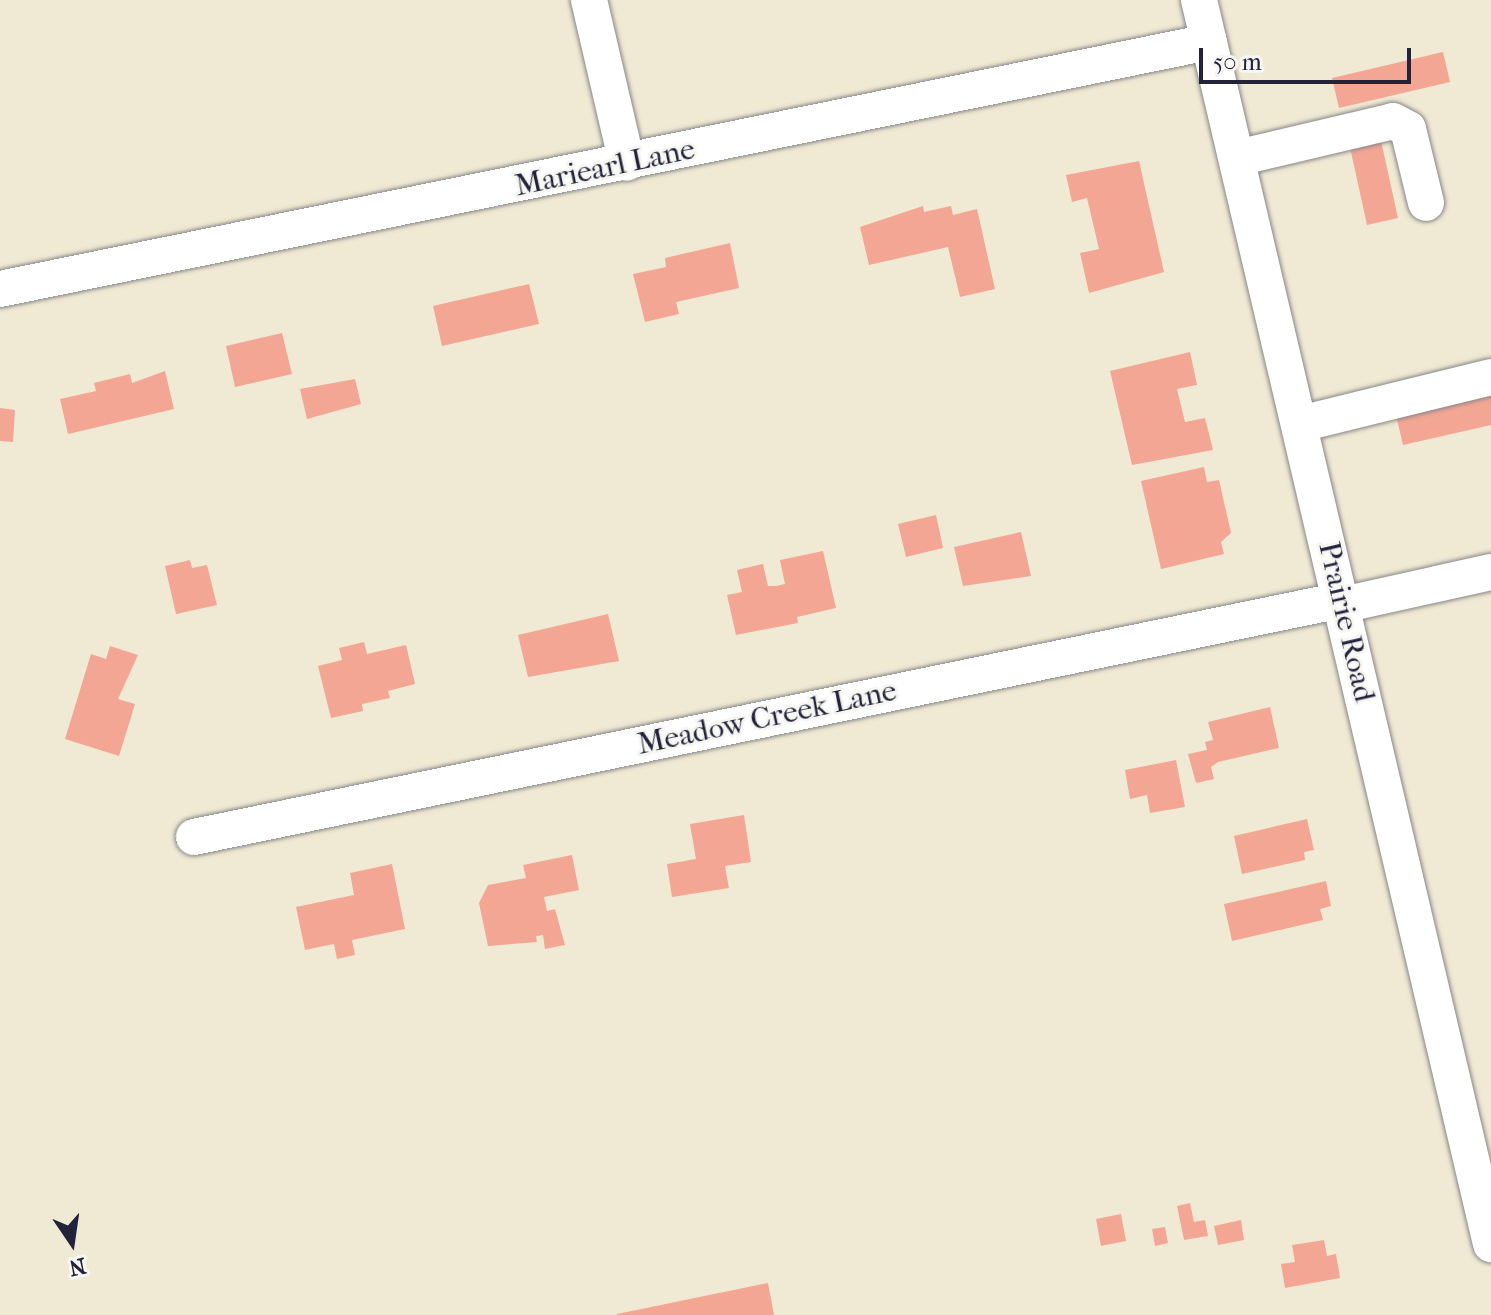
<!DOCTYPE html>
<style>
body{margin:0}
#map{position:relative;width:1491px;height:1315px;overflow:hidden;background:#f0ead4;font-family:"IM FELL French Canon",serif}
div>[style]{position:absolute}
[style*='--x']{left:calc(var(--x)*1px);top:calc(var(--y)*1px);width:calc(var(--w)*1px);rotate:calc(var(--a)*1deg)}
.building>*{inset:0;background:#f3a694}
.roads{filter:drop-shadow(0 0 2px #898688) drop-shadow(0 0 2px #898688)}
.minor>*{height:36px;margin:-18px;padding:0 18px;transform-origin:18px;border-radius:18px;background:#fff}
span{translate:-50% -50%;white-space:nowrap;text-align:center;line-height:1.15;-webkit-text-stroke:6px #f6f6f2;paint-order:stroke}
.street-label{font-size:30px;color:#22223b}
.north{position:absolute;left:32px;top:1203px;width:80px;height:80px;-webkit-text-stroke:6px #f6f6f2;paint-order:stroke;rotate:167deg;font-size:22px;font-weight:700;line-height:32px;text-align:center;color:#22223b}
.north::after{content:'';display:block;margin:auto;width:28px;height:36px;background:#22223b;clip-path:polygon(50% 0,100% 100%,50% 72%,0 100%)}
.scale{position:absolute;left:1199px;top:48px;width:212px;height:36px;box-sizing:border-box;border:4px solid #22223b;border-top:0;padding-left:10px;font-size:24px;line-height:28px;white-space:nowrap;color:#22223b;-webkit-text-stroke:6px #f6f6f2;paint-order:stroke}
</style>
<div id="map">
<div class="building">
<div style="clip-path:polygon(1443px 52px,1450px 82px,1339px 108px,1332px 78px)"></div>
<div style="clip-path:polygon(1380px 136px,1398px 218px,1367px 225px,1349px 143px)"></div>
<div style="clip-path:polygon(1139px 161px,1164px 272px,1089px 293px,1080px 253px,1099px 249px,1087px 198px,1072px 202px,1066px 175px)"></div>
<div style="clip-path:polygon(923px 206px,924px 212px,951px 206px,953px 215px,977px 209px,995px 289px,960px 297px,948px 247px,869px 265px,860px 227px)"></div>
<div style="clip-path:polygon(730px 243px,739px 288px,676px 302px,679px 314px,645px 322px,633px 274px,666px 267px,665px 258px)"></div>
<div style="clip-path:polygon(529px 284px,539px 324px,442px 346px,433px 306px)"></div>
<div style="clip-path:polygon(282px 333px,292px 374px,235px 387px,226px 346px)"></div>
<div style="clip-path:polygon(1190px 352px,1197px 385px,1177px 389px,1185px 422px,1205px 418px,1213px 450px,1132px 465px,1110px 371px)"></div>
<div style="clip-path:polygon(165px 371px,174px 409px,68px 434px,60px 399px,96px 391px,94px 383px,130px 374px,132px 383px)"></div>
<div style="clip-path:polygon(355px 379px,361px 404px,307px 419px,300px 389px)"></div>
<div style="clip-path:polygon(1491px 393px,1491px 425px,1403px 445px,1396px 415px)"></div>
<div style="clip-path:polygon(0 408px,15px 410px,13px 442px,0 441px)"></div>
<div style="clip-path:polygon(1204px 467px,1207px 482px,1219px 480px,1231px 533px,1221px 542px,1224px 554px,1161px 569px,1141px 481px)"></div>
<div style="clip-path:polygon(936px 515px,943px 548px,906px 557px,898px 524px)"></div>
<div style="clip-path:polygon(1021px 532px,1031px 576px,963px 586px,954px 547px)"></div>
<div style="clip-path:polygon(823px 551px,836px 608px,797px 617px,798px 623px,736px 635px,727px 595px,742px 592px,737px 570px,763px 564px,768px 586px,776px 586px,785px 584px,780px 560px)"></div>
<div style="clip-path:polygon(190px 560px,192px 568px,207px 565px,217px 605px,176px 614px,165px 566px)"></div>
<div style="clip-path:polygon(608px 614px,619px 661px,528px 677px,518px 635px)"></div>
<div style="clip-path:polygon(364px 642px,367px 654px,406px 645px,415px 684px,388px 691px,390px 698px,362px 704px,363px 711px,331px 718px,318px 666px,342px 660px,339px 648px)"></div>
<div style="clip-path:polygon(110px 646px,138px 655px,118px 699px,135px 704px,119px 756px,65px 739px,91px 654px,106px 659px)"></div>
<div style="clip-path:polygon(1270px 707px,1279px 748px,1218px 762px,1211px 767px,1214px 779px,1196px 783px,1188px 754px,1207px 750px,1205px 742px,1213px 740px,1208px 722px)"></div>
<div style="clip-path:polygon(1176px 760px,1185px 807px,1150px 813px,1147px 795px,1130px 799px,1125px 770px)"></div>
<div style="clip-path:polygon(744px 815px,751px 862px,725px 866px,729px 888px,672px 897px,667px 864px,696px 859px,690px 824px)"></div>
<div style="clip-path:polygon(1307px 819px,1314px 850px,1304px 852px,1305px 860px,1242px 874px,1234px 836px)"></div>
<div style="clip-path:polygon(572px 855px,579px 890px,544px 897px,547px 911px,555px 909px,565px 945px,545px 949px,543px 935px,536px 936px,537px 942px,488px 946px,479px 903px,488px 885px,526px 878px,523px 865px)"></div>
<div style="clip-path:polygon(392px 864px,405px 929px,352px 940px,355px 955px,337px 959px,334px 944px,305px 950px,296px 907px,354px 895px,350px 873px)"></div>
<div style="clip-path:polygon(1326px 881px,1331px 906px,1320px 909px,1323px 920px,1232px 941px,1224px 904px)"></div>
<div style="clip-path:polygon(1190px 1203px,1194px 1222px,1205px 1220px,1208px 1236px,1184px 1240px,1177px 1206px)"></div>
<div style="clip-path:polygon(1121px 1214px,1126px 1241px,1101px 1246px,1096px 1219px)"></div>
<div style="clip-path:polygon(1241px 1220px,1244px 1240px,1218px 1245px,1214px 1226px)"></div>
<div style="clip-path:polygon(1165px 1227px,1168px 1243px,1155px 1246px,1152px 1229px)"></div>
<div style="clip-path:polygon(1324px 1240px,1327px 1256px,1336px 1254px,1340px 1278px,1285px 1288px,1281px 1264px,1295px 1262px,1292px 1245px)"></div>
<div style="clip-path:polygon(768px 1283px,774px 1315px,617px 1315px,617px 1314px)"></div>
</div>
<div class="roads">
<div class="minor">
<div style="--x:589;--y:0;--w:167;--a:76.9"></div>
<div style="--x:1199;--y:0;--w:1278;--a:76.79"></div>
<div style="--x:1237;--y:158;--w:160;--a:-13.3"></div>
<div style="--x:1393;--y:121;--w:17;--a:28"></div>
<div style="--x:1408;--y:129;--w:76;--a:76.3"></div>
<div style="--x:0;--y:289;--w:1234;--a:-11.55"></div>
<div style="--x:1300;--y:424;--w:197;--a:-13.8"></div>
<div style="--x:1342;--y:605;--w:153;--a:-12.5"></div>
<div style="--x:194;--y:837;--w:1171;--a:-11.67"></div>
</div>
</div>
<div class="street-label">
<span style="left:605px;top:168px;rotate:-12deg">Mariearl Lane</span>
<span style="left:1346px;top:622px;rotate:77deg">Prairie Road</span>
<span style="left:767px;top:718px;rotate:-12deg">Meadow Creek Lane</span>
</div>
<div class="north">N</div>
<div class="scale">50 m</div>
</div>
